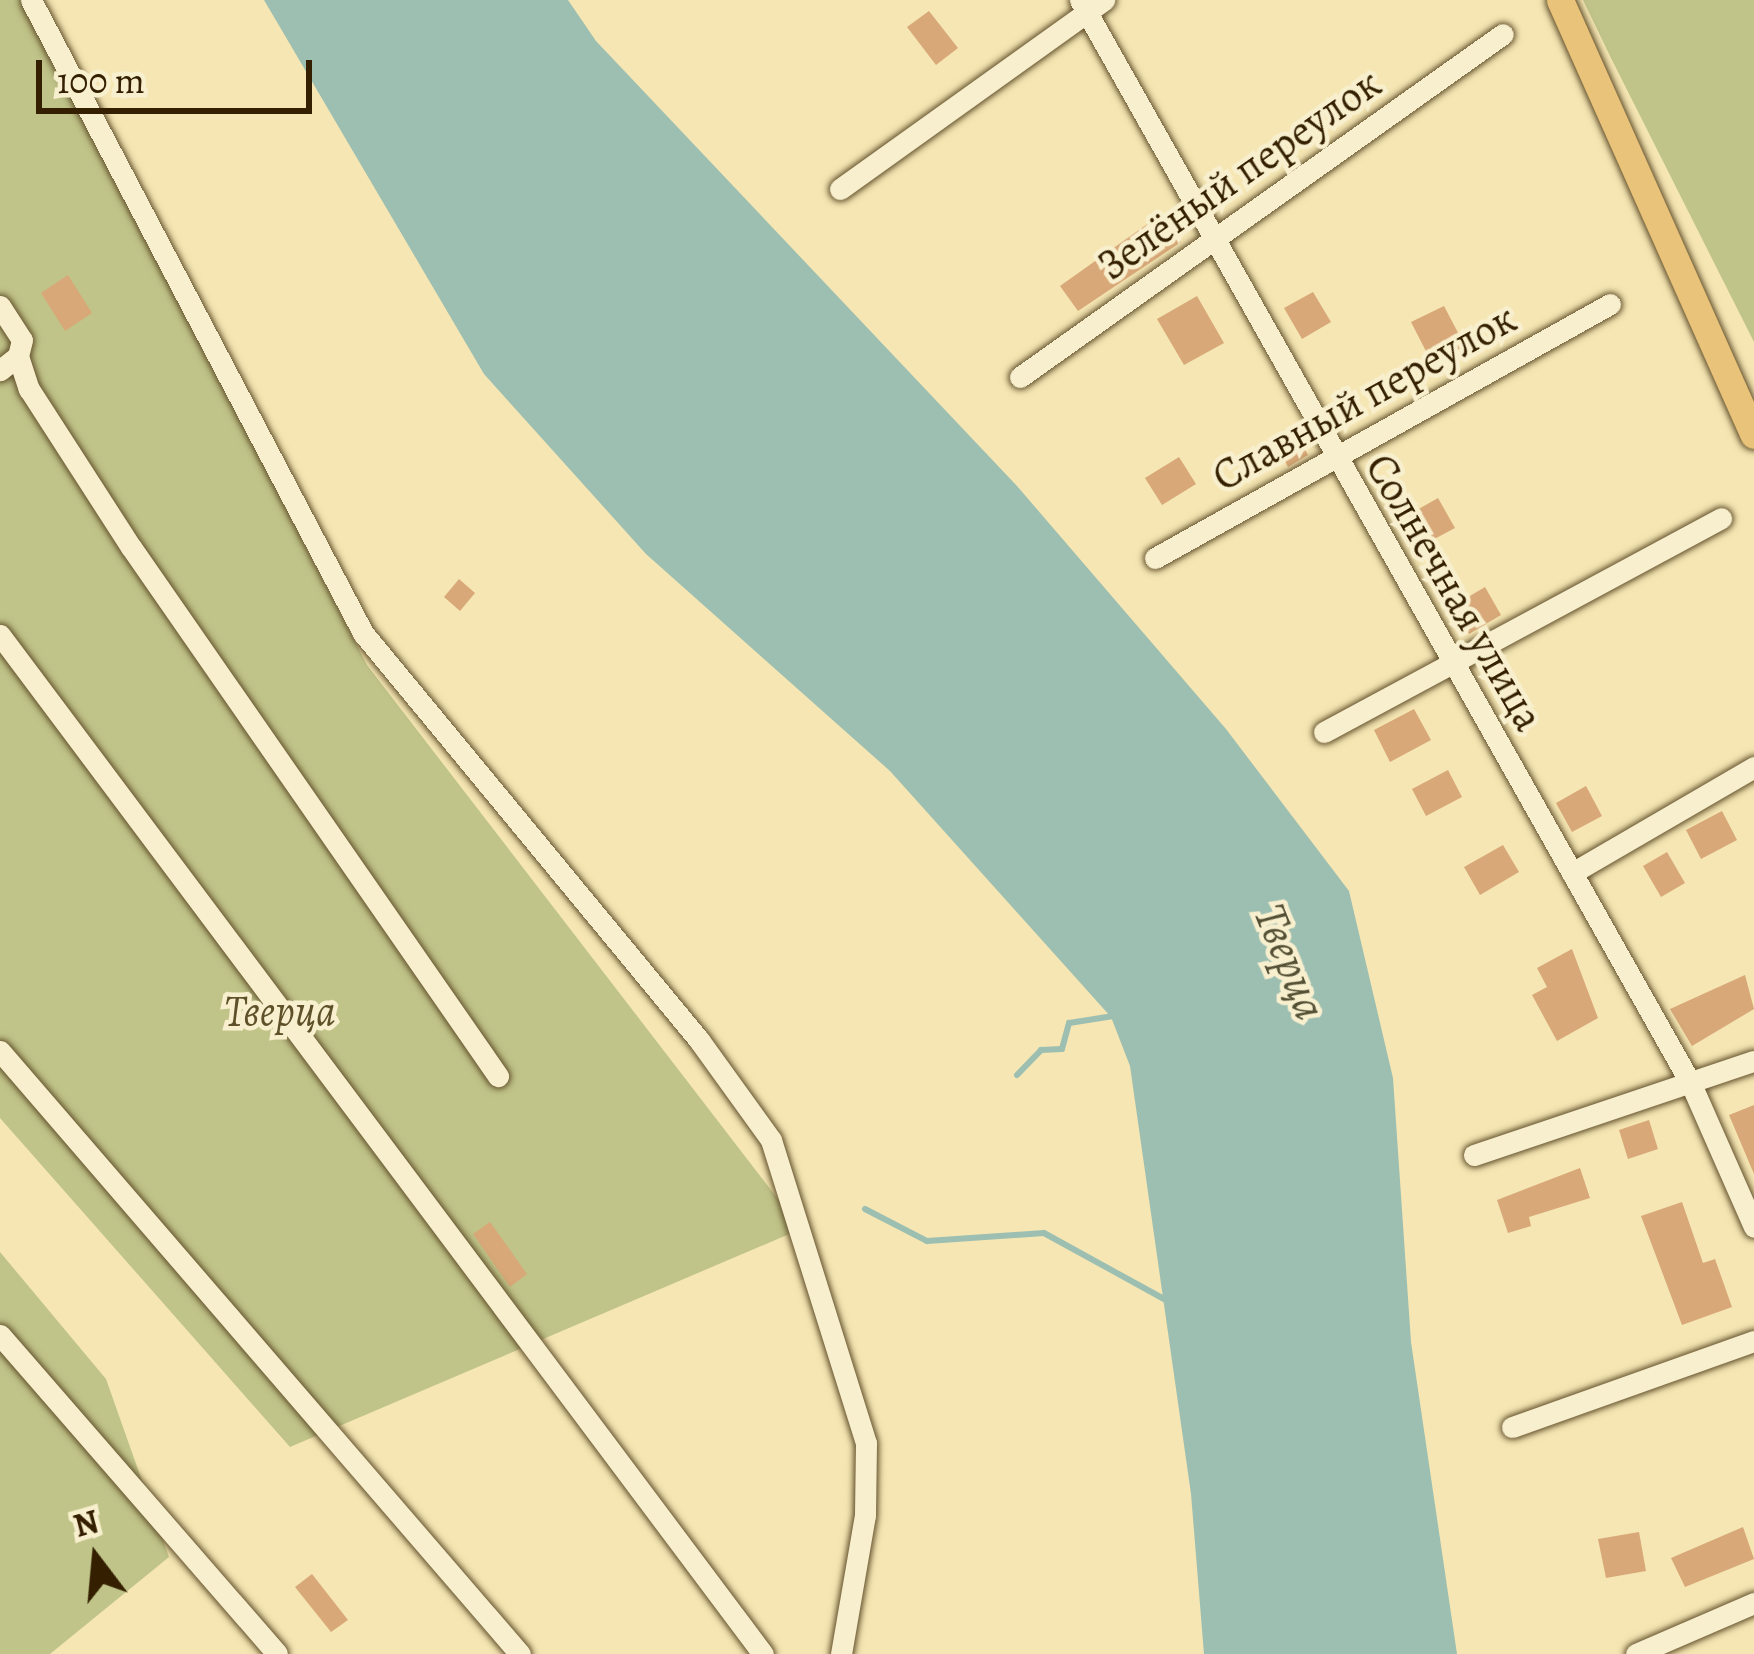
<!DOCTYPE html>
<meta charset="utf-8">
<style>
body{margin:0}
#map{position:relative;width:1754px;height:1654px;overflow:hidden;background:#f5e6b3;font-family:Alegreya,serif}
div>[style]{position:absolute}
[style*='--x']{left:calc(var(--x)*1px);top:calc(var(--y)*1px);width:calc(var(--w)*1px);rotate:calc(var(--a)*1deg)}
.green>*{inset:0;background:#c0c489}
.water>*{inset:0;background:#9dbfb1}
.stream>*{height:6px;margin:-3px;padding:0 3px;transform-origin:3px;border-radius:3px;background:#9dbfb1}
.building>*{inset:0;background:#d8a878}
.roads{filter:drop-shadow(0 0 3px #64522d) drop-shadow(0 0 3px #64522d)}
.minor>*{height:21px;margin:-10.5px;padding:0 10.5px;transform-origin:10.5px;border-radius:10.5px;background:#f8efce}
.major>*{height:27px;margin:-13.5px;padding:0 13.5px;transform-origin:13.5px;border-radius:13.5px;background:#eac37a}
span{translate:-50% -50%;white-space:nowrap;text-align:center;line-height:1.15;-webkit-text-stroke:9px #f8efce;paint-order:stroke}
.street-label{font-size:42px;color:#342000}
.park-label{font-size:42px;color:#5e5129;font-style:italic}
.water-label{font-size:45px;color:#545035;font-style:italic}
.north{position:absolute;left:36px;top:1498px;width:120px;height:120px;-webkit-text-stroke:9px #f8efce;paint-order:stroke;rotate:344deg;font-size:33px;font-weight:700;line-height:48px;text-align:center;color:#342000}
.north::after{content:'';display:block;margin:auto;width:42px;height:54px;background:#342000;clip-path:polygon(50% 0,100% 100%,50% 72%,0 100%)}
.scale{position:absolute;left:36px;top:60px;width:276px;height:54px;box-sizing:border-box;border:6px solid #342000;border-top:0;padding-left:15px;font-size:36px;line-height:42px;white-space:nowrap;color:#342000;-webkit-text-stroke:9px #f8efce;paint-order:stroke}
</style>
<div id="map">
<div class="green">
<div style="clip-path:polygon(0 0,24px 0,367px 665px,801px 1229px,290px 1447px,0 1118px)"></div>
<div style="clip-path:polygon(1583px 0,1754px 0,1754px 342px,1611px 58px)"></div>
<div style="clip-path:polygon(0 1252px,106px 1379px,169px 1557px,50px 1654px,0 1654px)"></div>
</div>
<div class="water">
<div style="clip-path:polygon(264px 0,568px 0,596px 41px,1017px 486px,1226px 729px,1349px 891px,1393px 1078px,1411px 1342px,1457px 1654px,1204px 1654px,1191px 1494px,1130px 1066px,1111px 1017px,890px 771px,646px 554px,484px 374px)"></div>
</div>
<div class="stream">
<div style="--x:1017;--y:1075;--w:35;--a:-46"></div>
<div style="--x:1041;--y:1050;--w:21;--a:-3"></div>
<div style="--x:1062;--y:1049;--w:27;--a:-75"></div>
<div style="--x:1069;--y:1023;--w:45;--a:-9"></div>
<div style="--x:865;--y:1209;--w:70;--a:27.3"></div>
<div style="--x:927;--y:1241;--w:117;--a:-3.9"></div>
<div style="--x:1044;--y:1233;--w:137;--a:28.8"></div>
</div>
<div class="building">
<div style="clip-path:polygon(929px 11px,958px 48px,936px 65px,907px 27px)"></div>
<div style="clip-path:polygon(1160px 215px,1181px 242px,1078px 311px,1060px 286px)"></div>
<div style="clip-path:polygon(68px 275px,92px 313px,65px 331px,41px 293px)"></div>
<div style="clip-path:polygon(1313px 292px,1331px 322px,1302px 339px,1284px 308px)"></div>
<div style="clip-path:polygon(1197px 296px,1224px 343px,1184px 365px,1157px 319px)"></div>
<div style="clip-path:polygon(1444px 306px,1465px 346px,1432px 363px,1411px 322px)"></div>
<div style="clip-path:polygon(1295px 430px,1308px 455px,1288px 467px,1274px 440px)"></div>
<div style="clip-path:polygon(1179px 457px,1196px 484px,1162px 505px,1145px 478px)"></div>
<div style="clip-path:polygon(1438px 498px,1455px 528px,1425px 544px,1408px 515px)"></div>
<div style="clip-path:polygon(459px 579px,475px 593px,460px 611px,444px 597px)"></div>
<div style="clip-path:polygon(1485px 587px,1501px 615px,1469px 634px,1453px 606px)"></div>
<div style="clip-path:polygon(1414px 709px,1431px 740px,1390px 762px,1374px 730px)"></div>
<div style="clip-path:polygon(1448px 770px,1462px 797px,1426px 816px,1412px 789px)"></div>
<div style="clip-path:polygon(1586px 786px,1602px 816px,1572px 832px,1556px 803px)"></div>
<div style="clip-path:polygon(1722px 811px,1737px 840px,1701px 859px,1686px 830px)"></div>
<div style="clip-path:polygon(1503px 845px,1519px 872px,1480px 895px,1464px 867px)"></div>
<div style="clip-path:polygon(1667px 852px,1685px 883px,1661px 897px,1643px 866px)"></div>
<div style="clip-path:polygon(1572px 949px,1598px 1018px,1557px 1041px,1532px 995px,1547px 987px,1537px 968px)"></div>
<div style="clip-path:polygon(1745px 975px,1754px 1009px,1692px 1046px,1670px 1009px)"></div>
<div style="clip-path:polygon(1754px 1105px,1754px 1174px,1729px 1115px)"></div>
<div style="clip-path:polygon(1649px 1120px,1658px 1149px,1628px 1159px,1619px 1130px)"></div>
<div style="clip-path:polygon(1580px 1168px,1590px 1198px,1529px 1217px,1531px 1226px,1508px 1233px,1497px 1200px)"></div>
<div style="clip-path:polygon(1682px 1202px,1703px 1263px,1715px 1259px,1732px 1307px,1682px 1325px,1641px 1216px)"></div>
<div style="clip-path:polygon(490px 1222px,527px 1274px,510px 1287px,473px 1234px)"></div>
<div style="clip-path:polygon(1743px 1527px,1754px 1559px,1685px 1587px,1671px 1558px)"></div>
<div style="clip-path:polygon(1639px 1532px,1646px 1571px,1606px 1578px,1598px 1539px)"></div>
<div style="clip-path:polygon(312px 1574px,348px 1620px,331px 1632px,295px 1587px)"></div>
</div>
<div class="roads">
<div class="minor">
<div style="--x:31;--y:0;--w:715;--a:62.32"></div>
<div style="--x:363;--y:633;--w:528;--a:50.46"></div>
<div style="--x:699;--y:1040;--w:123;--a:54.2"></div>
<div style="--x:771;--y:1140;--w:318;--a:72.6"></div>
<div style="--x:866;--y:1443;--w:72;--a:90.8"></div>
<div style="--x:865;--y:1515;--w:141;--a:99.8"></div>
<div style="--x:1080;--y:0;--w:1244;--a:60.59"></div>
<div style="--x:1691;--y:1084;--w:156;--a:66.2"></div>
<div style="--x:840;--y:189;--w:325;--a:-35.6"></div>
<div style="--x:0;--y:306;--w:40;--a:57.1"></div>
<div style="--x:22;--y:340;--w:16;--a:104"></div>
<div style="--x:18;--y:356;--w:23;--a:142"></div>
<div style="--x:18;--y:356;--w:35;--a:72"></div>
<div style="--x:29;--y:389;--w:188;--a:57.2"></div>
<div style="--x:131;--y:547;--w:644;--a:55.25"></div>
<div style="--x:1020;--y:377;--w:592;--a:-35.38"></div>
<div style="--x:1155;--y:558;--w:521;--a:-29.17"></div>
<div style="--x:0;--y:635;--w:1273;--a:53.18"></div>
<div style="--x:1324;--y:732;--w:451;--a:-28.3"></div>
<div style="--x:1572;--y:873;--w:211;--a:-30.2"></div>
<div style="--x:0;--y:1051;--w:796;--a:49.23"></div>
<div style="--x:1474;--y:1155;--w:295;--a:-18.6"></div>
<div style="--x:0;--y:1335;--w:422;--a:49"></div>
<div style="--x:1512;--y:1427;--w:257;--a:-19.6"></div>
<div style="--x:1636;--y:1654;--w:129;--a:-23.4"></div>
</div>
<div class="major">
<div style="--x:1560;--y:0;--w:476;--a:66"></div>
</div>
</div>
<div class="street-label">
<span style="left:1239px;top:174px;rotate:-35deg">Зелёный переулок</span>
<span style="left:1364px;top:397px;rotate:-29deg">Славный переулок</span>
<span style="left:1455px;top:592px;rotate:60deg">Солнечная улица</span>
</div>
<div class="park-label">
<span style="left:280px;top:1011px">Тверца</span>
</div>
<div class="water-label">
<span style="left:1290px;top:962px;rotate:68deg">Тверца</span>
</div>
<div class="north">N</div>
<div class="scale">100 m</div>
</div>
